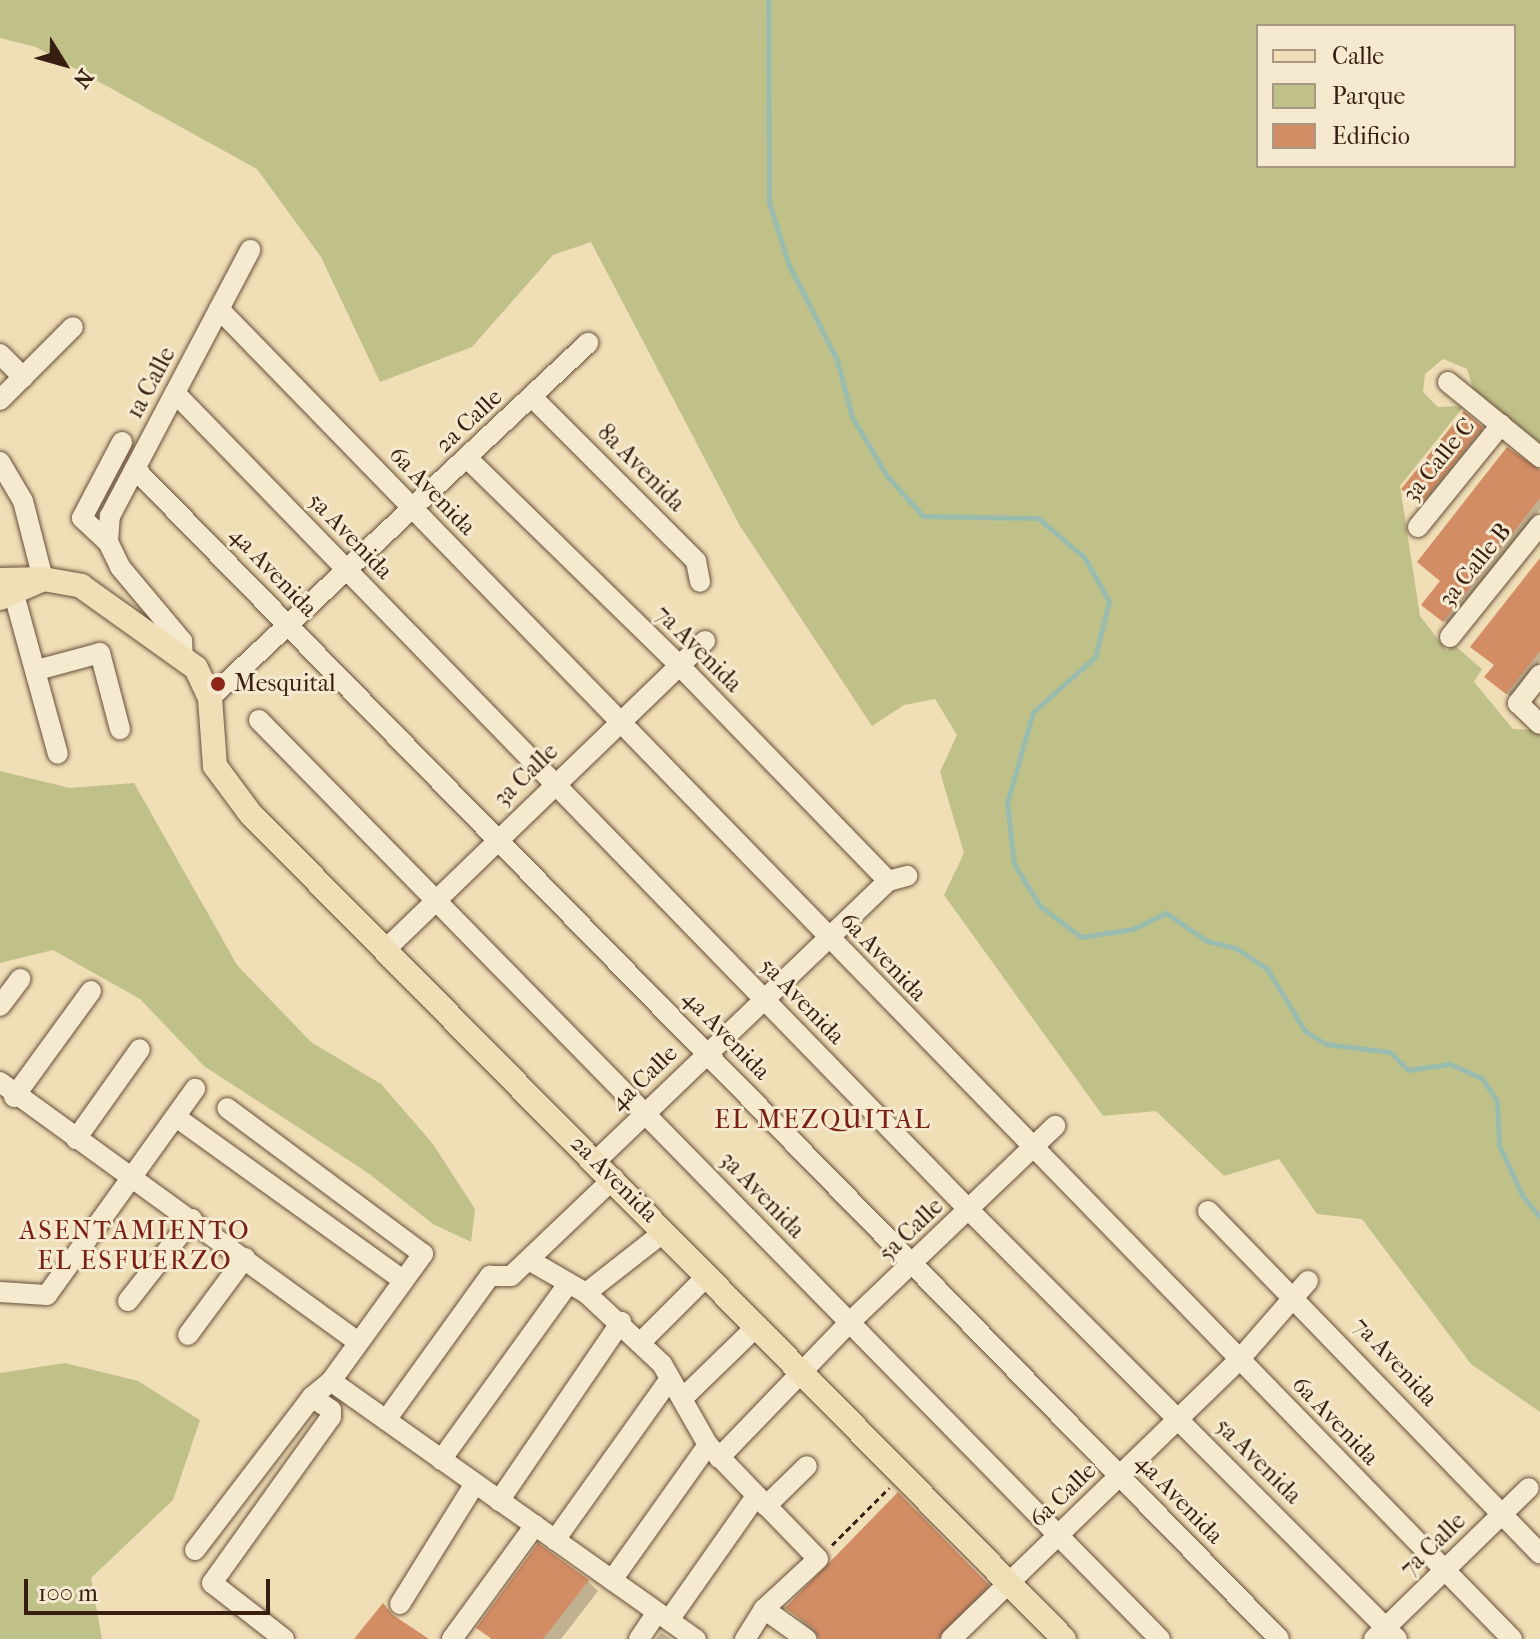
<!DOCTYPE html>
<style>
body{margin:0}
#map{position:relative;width:1540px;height:1639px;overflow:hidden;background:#f0deb6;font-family:"IM FELL French Canon",serif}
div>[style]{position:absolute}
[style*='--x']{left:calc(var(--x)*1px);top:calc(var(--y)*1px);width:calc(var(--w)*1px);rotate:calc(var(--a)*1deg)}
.green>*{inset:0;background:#c0c089}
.shadow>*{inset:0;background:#0003}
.stream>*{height:5px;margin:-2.5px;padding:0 2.5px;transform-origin:2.5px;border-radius:2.5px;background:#9abcaf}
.building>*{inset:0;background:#d28d65}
.path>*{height:3px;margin-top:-1.5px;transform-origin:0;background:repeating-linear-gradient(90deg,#381e11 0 6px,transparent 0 10px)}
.roads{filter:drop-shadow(0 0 2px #664e3a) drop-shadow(0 0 2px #664e3a)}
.minor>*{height:20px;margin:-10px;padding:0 10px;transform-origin:10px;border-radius:10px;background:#f5ead0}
.major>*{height:24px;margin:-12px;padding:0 12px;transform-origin:12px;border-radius:12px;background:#f0deb6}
.dots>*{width:22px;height:22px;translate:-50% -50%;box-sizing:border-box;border:4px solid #f5ead0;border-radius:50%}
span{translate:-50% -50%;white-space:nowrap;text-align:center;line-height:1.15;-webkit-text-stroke:6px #f5ead0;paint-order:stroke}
.street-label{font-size:24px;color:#381e11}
.poi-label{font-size:24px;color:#381e11}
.left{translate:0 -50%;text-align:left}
.neighbourhood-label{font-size:26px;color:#7a1f14;letter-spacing:2px}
.legend{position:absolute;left:1256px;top:24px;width:260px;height:144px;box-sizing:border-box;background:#f5ead0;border:2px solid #a99884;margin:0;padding:10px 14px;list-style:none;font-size:24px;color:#381e11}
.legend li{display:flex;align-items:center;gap:16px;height:40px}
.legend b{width:40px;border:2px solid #a99884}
.north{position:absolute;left:24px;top:24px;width:80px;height:80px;-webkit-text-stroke:6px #f5ead0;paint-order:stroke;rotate:127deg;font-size:22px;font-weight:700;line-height:32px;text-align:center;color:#381e11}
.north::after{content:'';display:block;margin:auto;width:28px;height:36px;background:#381e11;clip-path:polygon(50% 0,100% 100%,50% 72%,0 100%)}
.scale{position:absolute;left:24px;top:1579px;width:246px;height:36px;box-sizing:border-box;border:4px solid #381e11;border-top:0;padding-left:10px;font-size:24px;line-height:28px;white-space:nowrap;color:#381e11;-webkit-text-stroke:6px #f5ead0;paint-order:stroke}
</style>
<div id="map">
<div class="green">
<div style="clip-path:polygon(evenodd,0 0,1540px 0,1540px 443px,1473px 389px,1467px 369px,1443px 359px,1425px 374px,1423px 392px,1438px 407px,1464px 406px,1400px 486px,1420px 616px,1447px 651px,1453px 644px,1482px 669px,1474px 682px,1513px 729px,1540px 730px,1540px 1412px,1471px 1364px,1362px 1219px,1317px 1214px,1279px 1159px,1224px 1176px,1156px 1111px,1103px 1116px,944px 895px,964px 853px,940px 772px,957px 735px,935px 699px,904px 705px,872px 726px,740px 526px,591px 242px,553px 255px,472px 347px,380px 382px,321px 257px,257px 169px,36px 47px,0 38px,0 0,1258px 26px,1514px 26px,1514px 166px,1258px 166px,1258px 26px)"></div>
<div style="clip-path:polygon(0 771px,70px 788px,134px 783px,237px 965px,311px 1042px,381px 1084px,433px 1144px,475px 1209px,471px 1242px,433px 1224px,368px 1173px,204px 1066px,140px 999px,53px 950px,0 963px)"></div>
<div style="clip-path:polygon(65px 1363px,138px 1381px,200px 1420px,173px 1500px,91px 1578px,102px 1639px,0 1639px,0 1373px)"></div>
</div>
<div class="shadow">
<div style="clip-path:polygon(1481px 428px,1486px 433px,1425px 508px,1408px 494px)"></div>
<div style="clip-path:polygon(1540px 473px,1540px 509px,1449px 625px,1429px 609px)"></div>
<div style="clip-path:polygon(1540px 562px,1540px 661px,1511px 697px,1492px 682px)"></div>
<div style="clip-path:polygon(898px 1495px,997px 1596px,955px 1639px,820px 1639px,788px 1608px)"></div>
<div style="clip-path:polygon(588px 1581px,598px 1591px,561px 1639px,491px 1639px,479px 1627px)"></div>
<div style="clip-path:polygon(661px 1633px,671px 1639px,656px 1639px)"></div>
</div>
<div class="stream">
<div style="--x:768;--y:0;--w:202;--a:89.7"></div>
<div style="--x:769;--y:202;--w:64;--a:72.7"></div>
<div style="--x:788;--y:263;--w:109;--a:63.2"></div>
<div style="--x:837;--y:360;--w:59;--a:75.3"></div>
<div style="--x:852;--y:417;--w:69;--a:59.3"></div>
<div style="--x:887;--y:476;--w:54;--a:48"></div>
<div style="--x:923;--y:516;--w:115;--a:1"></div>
<div style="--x:1038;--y:518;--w:60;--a:40.3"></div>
<div style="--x:1084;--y:557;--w:51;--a:60.4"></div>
<div style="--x:1109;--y:601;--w:58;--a:104"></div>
<div style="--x:1095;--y:657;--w:83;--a:138.4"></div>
<div style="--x:1033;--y:712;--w:95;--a:105.9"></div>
<div style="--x:1007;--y:803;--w:61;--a:83.5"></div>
<div style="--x:1014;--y:864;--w:49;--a:58.2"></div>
<div style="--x:1040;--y:906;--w:51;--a:37.1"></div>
<div style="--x:1081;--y:937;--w:53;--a:-8.7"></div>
<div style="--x:1133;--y:929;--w:37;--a:-26"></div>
<div style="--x:1166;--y:913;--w:50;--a:34.3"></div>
<div style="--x:1207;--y:941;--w:30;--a:14"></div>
<div style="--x:1236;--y:948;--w:37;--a:34"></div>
<div style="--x:1267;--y:969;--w:73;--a:58.5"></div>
<div style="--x:1305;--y:1031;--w:25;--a:32"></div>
<div style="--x:1326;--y:1044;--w:64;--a:7.1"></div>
<div style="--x:1390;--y:1052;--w:25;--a:45"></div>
<div style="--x:1408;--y:1070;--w:42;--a:-8.1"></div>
<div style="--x:1450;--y:1064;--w:35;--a:24"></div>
<div style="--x:1482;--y:1078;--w:27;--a:57"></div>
<div style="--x:1497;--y:1101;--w:44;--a:87.4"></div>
<div style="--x:1499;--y:1145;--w:55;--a:65.3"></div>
<div style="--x:1522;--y:1195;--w:28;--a:51"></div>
</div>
<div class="building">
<div style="clip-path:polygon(1464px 411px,1483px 427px,1420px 505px,1401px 489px)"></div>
<div style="clip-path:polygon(1507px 447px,1540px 470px,1540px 498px,1443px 622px,1421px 605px,1440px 581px,1417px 562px)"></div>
<div style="clip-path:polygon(1540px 558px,1540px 651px,1506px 694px,1484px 677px,1494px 665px,1470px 647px)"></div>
<div style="clip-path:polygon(898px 1492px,989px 1585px,938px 1639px,819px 1639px,814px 1628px,785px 1608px)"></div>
<div style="clip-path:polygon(538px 1543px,589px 1580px,543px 1639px,492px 1639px,476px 1628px)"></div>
<div style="clip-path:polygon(383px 1603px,393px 1615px,429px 1639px,354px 1639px)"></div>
</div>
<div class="path">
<div style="--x:832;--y:1545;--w:81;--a:-45"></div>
</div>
<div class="roads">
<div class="minor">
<div style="--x:219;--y:309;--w:1855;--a:45.81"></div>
<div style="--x:0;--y:354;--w:33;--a:45"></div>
<div style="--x:1448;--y:382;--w:119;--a:39.2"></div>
<div style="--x:175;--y:393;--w:1139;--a:45.82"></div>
<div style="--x:969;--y:1210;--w:606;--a:45.07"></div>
<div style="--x:532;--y:397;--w:232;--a:45"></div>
<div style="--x:696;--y:561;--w:21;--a:79"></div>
<div style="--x:0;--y:400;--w:103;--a:-45"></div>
<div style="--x:122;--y:442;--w:86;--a:117.8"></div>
<div style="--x:82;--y:518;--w:35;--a:43"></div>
<div style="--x:108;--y:542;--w:28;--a:64"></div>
<div style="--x:120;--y:567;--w:97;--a:50"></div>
<div style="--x:182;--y:641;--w:17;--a:87"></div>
<div style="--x:467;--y:458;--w:295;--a:44.3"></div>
<div style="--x:678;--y:664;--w:302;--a:45.9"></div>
<div style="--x:0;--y:462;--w:45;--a:59.5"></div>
<div style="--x:23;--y:501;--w:81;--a:75.6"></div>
<div style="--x:135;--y:469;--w:1636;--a:45.64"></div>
<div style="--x:1418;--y:527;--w:132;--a:-50.9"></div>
<div style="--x:108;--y:542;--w:26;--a:-86"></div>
<div style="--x:110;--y:516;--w:301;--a:-62.2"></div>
<div style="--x:10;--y:580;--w:180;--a:74.6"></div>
<div style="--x:1450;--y:637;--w:144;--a:-51.2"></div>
<div style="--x:37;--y:670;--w:65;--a:-15.1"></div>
<div style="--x:100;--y:653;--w:79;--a:75.3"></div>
<div style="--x:1540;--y:675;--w:36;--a:128"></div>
<div style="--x:1518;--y:703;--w:30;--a:44"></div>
<div style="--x:210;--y:698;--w:519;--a:-43.2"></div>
<div style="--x:259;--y:720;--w:1287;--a:45.57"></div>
<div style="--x:385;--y:950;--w:445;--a:-44"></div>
<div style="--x:0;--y:1006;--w:34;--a:-53"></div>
<div style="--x:0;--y:1082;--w:441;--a:36"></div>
<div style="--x:14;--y:1097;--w:131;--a:-54"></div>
<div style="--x:176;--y:1117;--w:279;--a:35.7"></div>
<div style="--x:76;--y:1139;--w:110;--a:-54.6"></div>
<div style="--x:596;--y:1161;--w:405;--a:-43.8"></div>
<div style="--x:888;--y:881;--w:20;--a:-15"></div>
<div style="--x:1208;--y:1211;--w:477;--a:45.9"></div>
<div style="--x:529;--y:1260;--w:66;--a:30.1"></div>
<div style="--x:586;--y:1293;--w:104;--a:43.1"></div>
<div style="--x:662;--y:1364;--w:93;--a:60.4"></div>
<div style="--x:708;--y:1445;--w:158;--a:46"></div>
<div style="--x:818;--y:1559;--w:74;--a:137.2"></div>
<div style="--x:764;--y:1609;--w:36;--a:122"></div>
<div style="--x:0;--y:1292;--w:47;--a:3.7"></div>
<div style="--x:47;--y:1295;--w:254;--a:-54.3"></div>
<div style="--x:586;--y:1293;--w:100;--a:-38.1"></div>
<div style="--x:128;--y:1301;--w:104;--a:-52"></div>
<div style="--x:188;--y:1335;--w:96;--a:-53.5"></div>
<div style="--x:640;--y:1343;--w:96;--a:-45"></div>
<div style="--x:331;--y:1381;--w:447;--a:35.3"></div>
<div style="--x:684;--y:1397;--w:103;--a:-44.2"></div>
<div style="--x:386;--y:1420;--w:178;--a:-54.2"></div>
<div style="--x:490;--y:1276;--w:21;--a:0"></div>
<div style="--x:511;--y:1276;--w:142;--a:-43.6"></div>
<div style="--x:719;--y:1458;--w:189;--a:-46.1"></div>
<div style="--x:850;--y:1322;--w:284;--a:-43.7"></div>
<div style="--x:441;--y:1460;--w:216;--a:-54.2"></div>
<div style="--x:499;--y:1501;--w:217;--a:-55.7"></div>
<div style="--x:766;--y:1506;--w:57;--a:-44.3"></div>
<div style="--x:555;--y:1540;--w:198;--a:-54.5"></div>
<div style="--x:195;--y:1550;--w:193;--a:-52.6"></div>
<div style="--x:312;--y:1397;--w:25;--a:-40"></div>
<div style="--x:331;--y:1381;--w:157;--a:-54.1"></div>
<div style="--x:423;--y:1254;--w:244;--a:-143.3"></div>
<div style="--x:612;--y:1580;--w:166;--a:-54.6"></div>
<div style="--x:400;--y:1604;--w:140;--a:-58.1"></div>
<div style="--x:764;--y:1609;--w:52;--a:35.5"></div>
<div style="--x:669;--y:1620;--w:148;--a:-54.9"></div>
<div style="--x:284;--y:1639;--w:91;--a:-142.1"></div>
<div style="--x:212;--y:1583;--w:204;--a:-54.4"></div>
<div style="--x:331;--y:1417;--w:7;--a:-90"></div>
<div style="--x:331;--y:1410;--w:23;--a:-146"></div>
<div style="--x:452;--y:1639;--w:141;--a:-53.9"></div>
<div style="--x:639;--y:1639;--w:32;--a:-56"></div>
<div style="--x:951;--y:1639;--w:401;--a:-44.1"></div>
<div style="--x:1239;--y:1360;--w:105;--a:-48.9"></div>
<div style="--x:1374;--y:1639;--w:216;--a:-44.3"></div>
</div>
<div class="major">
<div style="--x:0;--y:580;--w:43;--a:-1.3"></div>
<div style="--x:43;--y:579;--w:39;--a:10"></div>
<div style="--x:81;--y:586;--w:141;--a:35.5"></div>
<div style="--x:196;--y:668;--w:33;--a:65"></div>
<div style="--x:210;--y:698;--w:68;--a:85.8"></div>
<div style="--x:215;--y:766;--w:57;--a:53.5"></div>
<div style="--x:249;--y:812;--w:1161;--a:45.42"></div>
<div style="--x:0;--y:598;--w:45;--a:-23.7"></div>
</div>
</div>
<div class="dots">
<div style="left:218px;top:684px;background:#8f2418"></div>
</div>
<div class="street-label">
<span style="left:151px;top:383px;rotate:-62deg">1a Calle</span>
<span style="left:469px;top:421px;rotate:-43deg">2a Calle</span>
<span style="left:1439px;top:460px;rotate:-51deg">3a Calle C</span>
<span style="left:641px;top:468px;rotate:45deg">8a Avenida</span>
<span style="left:432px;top:491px;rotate:46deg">6a Avenida</span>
<span style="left:350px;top:536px;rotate:46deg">5a Avenida</span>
<span style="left:1475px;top:565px;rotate:-51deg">3a Calle B</span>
<span style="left:273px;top:572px;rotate:46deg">4a Avenida</span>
<span style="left:698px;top:649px;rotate:45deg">7a Avenida</span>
<span style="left:526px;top:775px;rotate:-44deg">3a Calle</span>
<span style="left:883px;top:957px;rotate:46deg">6a Avenida</span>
<span style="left:802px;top:1001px;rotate:46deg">5a Avenida</span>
<span style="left:726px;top:1035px;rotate:46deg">4a Avenida</span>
<span style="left:644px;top:1078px;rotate:-44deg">4a Calle</span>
<span style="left:614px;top:1179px;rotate:45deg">2a Avenida</span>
<span style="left:762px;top:1195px;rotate:46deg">3a Avenida</span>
<span style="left:911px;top:1230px;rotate:-44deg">5a Calle</span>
<span style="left:1395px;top:1362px;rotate:47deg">7a Avenida</span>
<span style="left:1335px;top:1421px;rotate:46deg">6a Avenida</span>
<span style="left:1258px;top:1461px;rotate:45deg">5a Avenida</span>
<span style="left:1063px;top:1495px;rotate:-44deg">6a Calle</span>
<span style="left:1179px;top:1499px;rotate:46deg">4a Avenida</span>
<span style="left:1433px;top:1545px;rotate:-44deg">7a Calle</span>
</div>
<div class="poi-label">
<span class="left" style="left:234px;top:684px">Mesquital</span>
</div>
<div class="neighbourhood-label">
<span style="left:823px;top:1120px">EL MEZQUITAL</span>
<span style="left:135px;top:1246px">ASENTAMIENTO<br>EL ESFUERZO</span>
</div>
<ul class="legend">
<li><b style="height:10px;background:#f0deb6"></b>Calle</li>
<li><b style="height:22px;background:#c0c089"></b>Parque</li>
<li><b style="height:22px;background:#d28d65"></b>Edificio</li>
</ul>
<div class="north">N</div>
<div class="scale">100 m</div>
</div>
